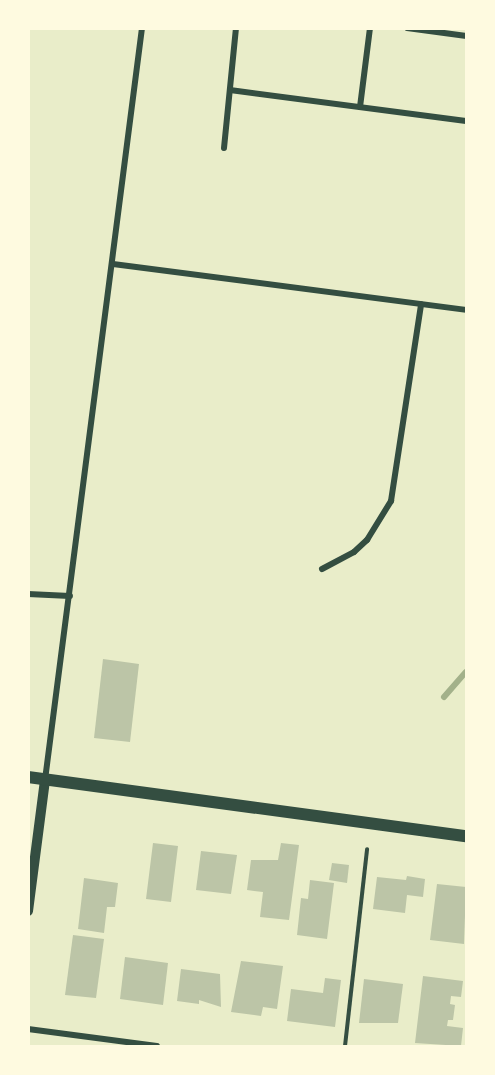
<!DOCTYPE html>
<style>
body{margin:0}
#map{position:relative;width:495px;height:1075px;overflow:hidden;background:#e9edc9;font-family:"Libre Baskerville",serif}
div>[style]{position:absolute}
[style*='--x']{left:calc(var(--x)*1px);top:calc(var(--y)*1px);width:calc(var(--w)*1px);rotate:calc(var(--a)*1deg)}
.stream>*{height:6px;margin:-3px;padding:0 3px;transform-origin:3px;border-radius:3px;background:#a3b18a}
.building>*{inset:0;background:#bcc5a7}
.path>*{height:4px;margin:-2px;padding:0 2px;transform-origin:2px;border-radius:2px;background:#344e41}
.minor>*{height:6px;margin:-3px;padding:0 3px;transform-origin:3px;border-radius:3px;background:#344e41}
.tertiary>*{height:10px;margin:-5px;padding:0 5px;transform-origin:5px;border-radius:5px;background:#344e41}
.secondary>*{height:12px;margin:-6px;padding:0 6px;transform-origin:6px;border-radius:6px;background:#344e41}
span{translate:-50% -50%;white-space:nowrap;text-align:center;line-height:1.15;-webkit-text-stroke:4.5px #fefae0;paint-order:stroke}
.frame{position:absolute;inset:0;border:30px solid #fefae0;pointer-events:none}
</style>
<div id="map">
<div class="stream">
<div style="--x:444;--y:697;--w:33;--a:-49"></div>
</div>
<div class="building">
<div style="clip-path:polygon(103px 659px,139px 664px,130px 742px,94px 738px)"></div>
<div style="clip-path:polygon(153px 843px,178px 846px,171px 902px,146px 899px)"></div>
<div style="clip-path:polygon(281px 843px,299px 845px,289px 920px,260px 917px,263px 892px,247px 890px,251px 860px,278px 860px)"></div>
<div style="clip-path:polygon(201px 851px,237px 855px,231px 894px,196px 890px)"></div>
<div style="clip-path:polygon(332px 863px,349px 865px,347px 883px,329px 880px)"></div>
<div style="clip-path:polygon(407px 876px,425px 879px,423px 897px,407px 895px,405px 913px,373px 909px,377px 877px,406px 880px)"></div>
<div style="clip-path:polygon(84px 878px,118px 883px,115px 907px,107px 907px,104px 933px,78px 929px)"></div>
<div style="clip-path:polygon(310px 880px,334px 883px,327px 939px,297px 935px,301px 898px,308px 899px)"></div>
<div style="clip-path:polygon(437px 884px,466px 887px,464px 944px,430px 940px)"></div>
<div style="clip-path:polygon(73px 935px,104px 939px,96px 998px,65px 995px)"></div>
<div style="clip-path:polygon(125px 957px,168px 963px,163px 1005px,120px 999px)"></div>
<div style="clip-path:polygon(241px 961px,283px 966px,277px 1009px,263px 1007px,261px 1016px,231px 1012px)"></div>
<div style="clip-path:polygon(181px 969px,220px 974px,221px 1007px,199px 1000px,199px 1004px,177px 1001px)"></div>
<div style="clip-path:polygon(423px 976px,463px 981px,461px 997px,451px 996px,450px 1004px,455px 1005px,453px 1020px,448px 1020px,447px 1026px,463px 1028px,461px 1046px,415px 1043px)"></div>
<div style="clip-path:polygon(325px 978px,341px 980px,335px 1027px,287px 1021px,291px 989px,323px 993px)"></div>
<div style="clip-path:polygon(364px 979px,403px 984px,398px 1023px,359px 1023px)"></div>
</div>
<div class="path">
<div style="--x:345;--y:1046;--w:198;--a:-83.6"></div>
</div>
<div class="minor">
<div style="--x:407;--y:28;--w:60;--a:7.7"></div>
<div style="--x:230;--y:90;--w:238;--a:7.5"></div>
<div style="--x:360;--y:107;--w:80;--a:-82.8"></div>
<div style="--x:224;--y:148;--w:121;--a:-84.3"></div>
<div style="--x:113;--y:264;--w:356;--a:7.4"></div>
<div style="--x:322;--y:569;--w:36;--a:-28"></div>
<div style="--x:354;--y:552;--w:18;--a:-43"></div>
<div style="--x:367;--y:540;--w:46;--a:-58.4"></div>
<div style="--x:391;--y:501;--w:199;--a:-81.3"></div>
<div style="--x:28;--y:594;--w:42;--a:2.7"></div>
<div style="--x:45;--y:780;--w:758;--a:-82.65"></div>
<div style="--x:28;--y:1029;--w:130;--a:7.5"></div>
</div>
<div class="tertiary">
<div style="--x:28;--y:911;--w:132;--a:-82.6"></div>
</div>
<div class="secondary">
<div style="--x:28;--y:777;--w:442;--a:7.7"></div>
</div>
<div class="frame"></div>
</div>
